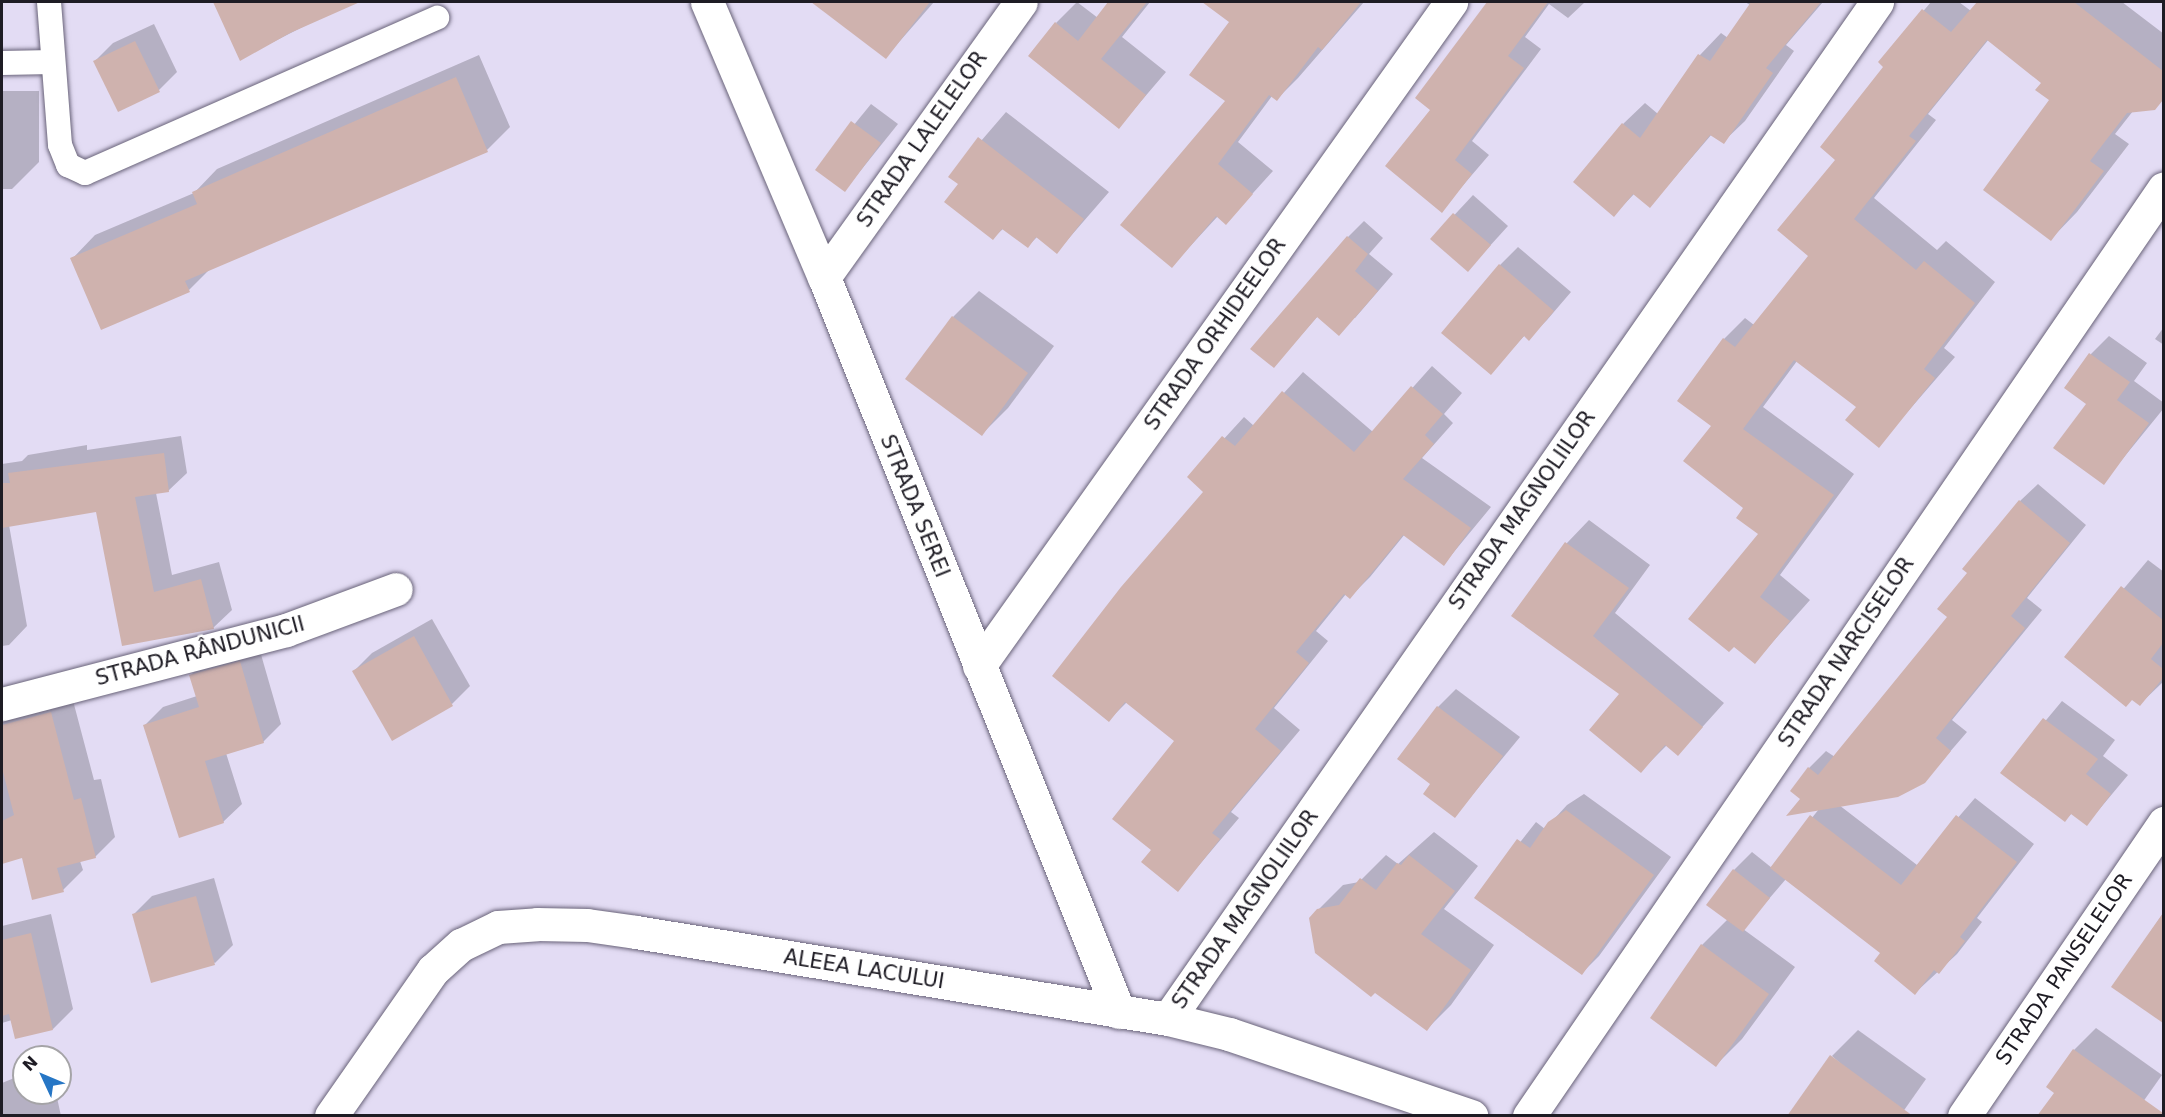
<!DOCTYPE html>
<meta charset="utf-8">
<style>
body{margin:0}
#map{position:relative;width:2165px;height:1117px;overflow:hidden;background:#e3dcf4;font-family:"DejaVu Sans",sans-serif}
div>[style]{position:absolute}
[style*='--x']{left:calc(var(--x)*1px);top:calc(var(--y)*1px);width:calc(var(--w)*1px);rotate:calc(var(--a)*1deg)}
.shadow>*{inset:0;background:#0003}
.building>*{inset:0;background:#cfb2ae}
.roads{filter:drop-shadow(0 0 2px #696379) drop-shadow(0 0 2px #696379)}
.service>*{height:24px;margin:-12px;padding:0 12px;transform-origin:12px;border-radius:12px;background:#fff}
.minor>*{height:33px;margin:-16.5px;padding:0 16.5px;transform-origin:16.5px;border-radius:16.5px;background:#fff}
span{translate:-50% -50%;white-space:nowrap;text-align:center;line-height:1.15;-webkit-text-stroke:5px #fff;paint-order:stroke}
.street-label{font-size:21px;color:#1e1c24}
.frame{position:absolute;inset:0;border:3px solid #1e1c24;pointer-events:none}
.north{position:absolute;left:12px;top:1045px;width:60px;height:60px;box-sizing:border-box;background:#fff;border:2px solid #a5a4a7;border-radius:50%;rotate:314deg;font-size:16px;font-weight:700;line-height:24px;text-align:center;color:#1e1c24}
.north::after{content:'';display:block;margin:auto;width:21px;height:27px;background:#2676c5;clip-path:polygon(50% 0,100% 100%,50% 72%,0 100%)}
</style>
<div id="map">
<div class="shadow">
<div style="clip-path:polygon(214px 2px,340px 2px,326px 15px,240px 59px)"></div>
<div style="clip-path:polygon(822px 2px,934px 2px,886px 57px,819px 5px)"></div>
<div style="clip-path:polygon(1077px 2px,1098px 18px,1110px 2px,1150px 2px,1122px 37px,1166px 72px,1119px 127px,1056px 23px)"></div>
<div style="clip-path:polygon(1205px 2px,1364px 2px,1298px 78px,1277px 99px,1272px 96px,1238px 142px,1273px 171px,1226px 223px,1218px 216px,1172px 266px,1227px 101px,1231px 22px)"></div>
<div style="clip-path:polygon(1489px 2px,1585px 2px,1568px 18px,1549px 4px,1525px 37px,1541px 49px,1472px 141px,1489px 155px,1441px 211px,1432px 109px,1417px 98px)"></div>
<div style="clip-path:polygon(1745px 2px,1823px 2px,1786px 45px,1794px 51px,1745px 121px,1723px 142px,1712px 134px,1650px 206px,1635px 193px,1614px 215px,1623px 124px,1645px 103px,1658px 114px,1700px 55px,1721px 33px,1728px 38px,1750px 5px)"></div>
<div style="clip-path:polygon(1931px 2px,1959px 2px,1971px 11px,1978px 2px,2122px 2px,2164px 34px,2164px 87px,2144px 97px,2115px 134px,2129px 144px,2077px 212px,2051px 239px,2061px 86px,1989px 39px,1928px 114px,1936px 120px,1874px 198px,1937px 250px,1946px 241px,1995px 282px,1944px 348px,1955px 357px,1878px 446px,1858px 407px,1797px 361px,1763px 407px,1854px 474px,1780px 575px,1810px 600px,1755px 662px,1760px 534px,1713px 425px,1724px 339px,1745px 318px,1754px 325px,1810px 255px,1838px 159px,1885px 66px,1880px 62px)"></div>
<div style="clip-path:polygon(154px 24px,177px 72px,159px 90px,119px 110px,95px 61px,113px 43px)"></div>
<div style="clip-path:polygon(479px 55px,510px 127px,487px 150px,210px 269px,189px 290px,72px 259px,95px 235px,194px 193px,217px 169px)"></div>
<div style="clip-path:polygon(2px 91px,39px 91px,39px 162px,12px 189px,2px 189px)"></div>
<div style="clip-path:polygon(871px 104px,898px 124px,845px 190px,818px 169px)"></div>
<div style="clip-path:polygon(1006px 112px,1109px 192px,1057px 252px,1038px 236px,1028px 246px,1004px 228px,993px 238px,960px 184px,950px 177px)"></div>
<div style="clip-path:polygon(1473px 195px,1508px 226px,1468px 270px,1432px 239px)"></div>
<div style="clip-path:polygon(1364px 221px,1383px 238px,1369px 254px,1393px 274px,1355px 318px,1318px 316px,1274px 366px,1348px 237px)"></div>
<div style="clip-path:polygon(1518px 247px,1571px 292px,1547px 320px,1529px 338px,1525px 335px,1490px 373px,1500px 265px)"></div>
<div style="clip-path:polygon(979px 291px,1054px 346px,1008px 408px,982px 434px,953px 317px)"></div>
<div style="clip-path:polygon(2164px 327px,2164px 345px,2155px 339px)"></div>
<div style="clip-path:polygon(2109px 336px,2147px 363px,2134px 381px,2164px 403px,2164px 408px,2103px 483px,2088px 404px,2091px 354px)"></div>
<div style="clip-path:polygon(1432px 366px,1462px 393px,1444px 414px,1453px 423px,1422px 458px,1491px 507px,1444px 564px,1405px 534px,1370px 577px,1350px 597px,1346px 594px,1316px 631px,1328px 641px,1274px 708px,1300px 730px,1231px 812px,1239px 818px,1178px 890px,1153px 850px,1176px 741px,1127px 702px,1109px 720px,1206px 491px,1189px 477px,1244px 417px,1254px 426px,1303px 372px,1373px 432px)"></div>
<div style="clip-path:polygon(181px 436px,187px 473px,168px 491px,156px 493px,172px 575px,219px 562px,232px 610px,213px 628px,123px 644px,97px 510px,9px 525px,27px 626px,9px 645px,2px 646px,2px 464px,22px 461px,28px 455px,87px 445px,87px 450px)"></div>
<div style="clip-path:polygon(2038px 484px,2086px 525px,2027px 598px,2042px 610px,1952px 720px,1967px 732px,1924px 782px,1839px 805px,1917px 865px,1975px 798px,2034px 844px,1977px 918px,1982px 922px,1957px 954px,1915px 993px,1882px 953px,1786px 879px,1743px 929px,1795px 967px,1742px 1039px,1716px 1065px,1702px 945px,1728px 919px,1734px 870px,1752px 852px,1772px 868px,1819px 809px,1802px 798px,1809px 768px,1826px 751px,1835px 757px,1949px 617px,1969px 572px,2020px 501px)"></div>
<div style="clip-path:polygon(1589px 520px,1650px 565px,1615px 613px,1724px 703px,1678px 754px,1667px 745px,1641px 771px,1621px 693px,1514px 615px,1567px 543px)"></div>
<div style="clip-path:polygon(2148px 560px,2164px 572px,2164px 681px,2140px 704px,2066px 657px)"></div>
<div style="clip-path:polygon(432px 619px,470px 686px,452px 704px,354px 671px,372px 653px)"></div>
<div style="clip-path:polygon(258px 644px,281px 724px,263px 742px,226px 753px,242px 804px,223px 822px,145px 725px,163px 707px,197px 696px,191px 675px,209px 657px)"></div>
<div style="clip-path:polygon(1456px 689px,1520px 737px,1455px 816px,1432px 784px,1438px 707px)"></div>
<div style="clip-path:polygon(71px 693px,94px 780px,101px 779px,115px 837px,95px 857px,80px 861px,83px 870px,63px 890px,23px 857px,2px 862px,2px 720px,13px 709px)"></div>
<div style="clip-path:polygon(2062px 701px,2115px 740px,2103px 756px,2128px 775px,2087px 824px,2072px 813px,2065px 820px,2002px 773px)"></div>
<div style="clip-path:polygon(1584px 794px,1671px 857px,1599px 956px,1582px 973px,1476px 898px,1536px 822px,1545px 829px,1567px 805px)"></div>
<div style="clip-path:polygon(1434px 832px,1478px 866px,1444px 909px,1494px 945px,1451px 1005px,1427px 1029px,1318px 910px,1343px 885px,1359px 882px,1386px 855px,1398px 864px)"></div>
<div style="clip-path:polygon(214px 878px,233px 945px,215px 963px,134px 914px,152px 896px)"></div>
<div style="clip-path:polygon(2164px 912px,2164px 1022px,2113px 987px)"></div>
<div style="clip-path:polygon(51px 914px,73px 1009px,53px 1029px,12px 1020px,2px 1023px,2px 926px)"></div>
<div style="clip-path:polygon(2096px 1028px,2162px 1075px,2133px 1116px,2056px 1093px,2074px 1050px)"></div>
<div style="clip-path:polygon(1858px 1030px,1926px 1079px,1900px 1116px,1832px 1056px)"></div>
<div style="clip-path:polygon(24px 1074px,24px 1093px,56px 1093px,61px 1116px,2px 1116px,2px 1083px)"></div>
</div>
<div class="building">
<div style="clip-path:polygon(213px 2px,360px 2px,290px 33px,240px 61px)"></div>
<div style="clip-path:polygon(811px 2px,930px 2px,886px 59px)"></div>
<div style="clip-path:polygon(1108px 2px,1147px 2px,1101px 59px,1146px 95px,1119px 129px,1028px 56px,1055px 22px,1078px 41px)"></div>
<div style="clip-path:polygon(1202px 2px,1361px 2px,1322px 50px,1318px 47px,1277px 101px,1269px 95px,1218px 164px,1253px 194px,1226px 225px,1216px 216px,1172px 268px,1120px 225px,1225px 101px,1189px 75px,1229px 22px)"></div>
<div style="clip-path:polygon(1487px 2px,1548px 2px,1508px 56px,1524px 68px,1455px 160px,1472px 174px,1442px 213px,1385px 166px,1430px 110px,1415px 98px)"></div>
<div style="clip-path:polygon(1751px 2px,1821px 2px,1766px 68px,1773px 73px,1724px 144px,1710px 135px,1650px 208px,1633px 194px,1614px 217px,1573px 182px,1622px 123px,1640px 138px,1698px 54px,1710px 61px)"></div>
<div style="clip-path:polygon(1977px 2px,2074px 2px,2163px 71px,2163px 100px,2155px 110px,2127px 113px,2090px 161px,2104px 171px,2051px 241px,1983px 190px,2049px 100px,2035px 90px,2041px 83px,1987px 40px,1909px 136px,1916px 141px,1854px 219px,1916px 270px,1924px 261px,1975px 303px,1924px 369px,1935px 378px,1879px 448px,1845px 420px,1856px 407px,1794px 360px,1743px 429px,1834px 495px,1760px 597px,1790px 621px,1755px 664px,1734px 647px,1729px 652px,1688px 619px,1758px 534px,1736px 518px,1743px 508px,1683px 461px,1711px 426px,1677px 401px,1723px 338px,1735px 347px,1808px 256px,1777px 230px,1835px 160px,1820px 147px,1883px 67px,1878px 62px,1922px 9px,1951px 32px)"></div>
<div style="clip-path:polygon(135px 41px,160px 92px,118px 112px,93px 61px)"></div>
<div style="clip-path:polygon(456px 77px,488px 152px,185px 281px,190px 292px,101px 330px,70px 258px,197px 204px,192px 192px)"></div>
<div style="clip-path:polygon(851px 121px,881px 143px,845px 192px,815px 170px)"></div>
<div style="clip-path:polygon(978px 137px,1084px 219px,1057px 254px,1036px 237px,1028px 248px,1002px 229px,993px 240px,944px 202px,958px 184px,948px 177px)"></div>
<div style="clip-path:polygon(1453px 213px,1491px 245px,1468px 272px,1430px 239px)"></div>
<div style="clip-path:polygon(1347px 236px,1368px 254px,1355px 271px,1378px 291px,1339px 336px,1317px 317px,1274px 368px,1250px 349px)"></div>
<div style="clip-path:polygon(1499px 264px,1554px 311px,1529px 341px,1524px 336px,1491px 375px,1441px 333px)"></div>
<div style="clip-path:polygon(952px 316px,1028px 373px,982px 436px,905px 379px)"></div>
<div style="clip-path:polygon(2089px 353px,2130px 382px,2117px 400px,2149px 423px,2104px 485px,2053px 448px,2086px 404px,2064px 388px)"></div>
<div style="clip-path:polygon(1411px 386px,1443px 414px,1425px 435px,1434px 444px,1403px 479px,1471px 528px,1444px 566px,1403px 535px,1350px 599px,1344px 594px,1296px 652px,1309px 663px,1255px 729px,1281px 751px,1212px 833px,1220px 839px,1178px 892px,1141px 862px,1151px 850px,1112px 819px,1174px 741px,1125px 702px,1109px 722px,1052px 676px,1121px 587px,1203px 492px,1187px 477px,1222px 436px,1235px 446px,1282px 391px,1354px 452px)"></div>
<div style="clip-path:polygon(164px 453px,169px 492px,135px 497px,154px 592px,201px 579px,214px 629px,122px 646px,96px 512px,2px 528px,2px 483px,10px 483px,8px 473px)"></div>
<div style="clip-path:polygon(2019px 500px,2070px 543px,2011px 616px,2025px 628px,1936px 738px,1951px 751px,1925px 783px,1898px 797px,1786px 816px,1800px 799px,1790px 791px,1808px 767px,1818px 775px,1947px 617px,1937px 609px,1967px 573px,1962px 569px)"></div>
<div style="clip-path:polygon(1565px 542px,1629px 588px,1593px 636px,1703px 727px,1678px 756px,1665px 745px,1641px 773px,1589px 730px,1619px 694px,1511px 616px)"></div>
<div style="clip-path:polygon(2121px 586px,2163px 620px,2163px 643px,2151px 659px,2163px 669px,2163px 678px,2140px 706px,2132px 700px,2126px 707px,2064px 657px)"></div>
<div style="clip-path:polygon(414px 636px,453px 706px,392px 741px,352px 671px)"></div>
<div style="clip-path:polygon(240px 661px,264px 743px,205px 761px,224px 823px,179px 838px,143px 725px,199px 707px,189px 675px)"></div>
<div style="clip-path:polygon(1437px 706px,1503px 756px,1455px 818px,1423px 794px,1430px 784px,1397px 759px)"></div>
<div style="clip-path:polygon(51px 712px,74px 800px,81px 798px,96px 858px,57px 868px,64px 892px,32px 900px,22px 858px,2px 864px,2px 821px,14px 815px,2px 768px,2px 725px)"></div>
<div style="clip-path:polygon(2043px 718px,2098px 759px,2086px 774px,2111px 794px,2087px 826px,2071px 814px,2065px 822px,2000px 773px)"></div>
<div style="clip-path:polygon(1566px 810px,1654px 875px,1582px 975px,1474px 898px,1517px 839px,1530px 848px,1548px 822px)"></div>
<div style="clip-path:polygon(1810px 815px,1901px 885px,1956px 815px,2017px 862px,1960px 937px,1965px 941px,1939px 974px,1934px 970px,1915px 995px,1874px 961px,1880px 953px,1770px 868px)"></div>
<div style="clip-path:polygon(1409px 855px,1455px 891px,1421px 934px,1471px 970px,1427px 1031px,1375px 993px,1371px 997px,1315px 953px,1309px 918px,1317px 909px,1339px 905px,1360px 878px,1376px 890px,1397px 863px,1401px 865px)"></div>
<div style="clip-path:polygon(1733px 869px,1770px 898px,1743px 932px,1706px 905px)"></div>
<div style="clip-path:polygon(196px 896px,215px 965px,151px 983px,132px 914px)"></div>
<div style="clip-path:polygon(2163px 913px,2163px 1023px,2111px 987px)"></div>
<div style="clip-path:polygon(31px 933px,53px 1030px,15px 1039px,9px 1014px,2px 1016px,2px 940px)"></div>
<div style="clip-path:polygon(1701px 944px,1769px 994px,1716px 1067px,1650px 1018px)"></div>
<div style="clip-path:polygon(2073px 1049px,2163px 1113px,2163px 1116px,2037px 1116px,2054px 1093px,2046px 1087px)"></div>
<div style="clip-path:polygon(1830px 1055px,1913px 1116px,1787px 1116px)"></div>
</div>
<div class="roads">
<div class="service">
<div style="--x:49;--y:2;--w:143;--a:85.6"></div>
<div style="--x:60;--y:145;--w:22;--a:68"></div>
<div style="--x:68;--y:165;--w:19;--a:25"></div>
<div style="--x:85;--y:173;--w:385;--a:-23.8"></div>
<div style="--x:2;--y:63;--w:51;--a:-1.1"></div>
</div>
<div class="minor">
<div style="--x:707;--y:2;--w:299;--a:67"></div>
<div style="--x:824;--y:277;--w:792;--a:68.13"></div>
<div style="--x:824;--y:277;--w:338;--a:-54.4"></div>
<div style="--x:979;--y:666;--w:815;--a:-54.59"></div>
<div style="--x:2;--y:704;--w:293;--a:-14.6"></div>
<div style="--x:286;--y:630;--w:117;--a:-20.4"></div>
<div style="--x:1168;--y:1019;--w:1240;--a:-55.12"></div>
<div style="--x:331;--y:1116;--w:178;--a:-55.1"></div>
<div style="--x:433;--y:970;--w:38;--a:-42"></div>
<div style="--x:461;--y:945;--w:41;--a:-25.9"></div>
<div style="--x:498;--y:927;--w:39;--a:-4"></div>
<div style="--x:537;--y:924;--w:50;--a:1.1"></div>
<div style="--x:587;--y:925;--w:49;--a:8.1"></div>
<div style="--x:636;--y:932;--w:539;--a:9.29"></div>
<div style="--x:1168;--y:1019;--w:63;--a:13.8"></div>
<div style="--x:1229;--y:1034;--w:256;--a:18.7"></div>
<div style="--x:1529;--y:1116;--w:1124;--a:-55.62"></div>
<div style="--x:1964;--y:1116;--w:355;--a:-55.7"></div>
</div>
</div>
<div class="street-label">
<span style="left:922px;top:139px;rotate:-55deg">STRADA LALELELOR</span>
<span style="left:1215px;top:334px;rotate:-55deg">STRADA ORHIDEELOR</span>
<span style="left:915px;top:506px;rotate:68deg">STRADA SEREI</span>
<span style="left:1522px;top:510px;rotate:-55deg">STRADA MAGNOLIILOR</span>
<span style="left:200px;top:651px;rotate:-15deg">STRADA RÂNDUNICII</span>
<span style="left:1846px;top:652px;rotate:-56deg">STRADA NARCISELOR</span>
<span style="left:1245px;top:909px;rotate:-55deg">STRADA MAGNOLIILOR</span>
<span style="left:864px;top:969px;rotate:9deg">ALEEA LACULUI</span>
<span style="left:2064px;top:969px;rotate:-56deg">STRADA PANSELELOR</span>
</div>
<div class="frame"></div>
<div class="north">N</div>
</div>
